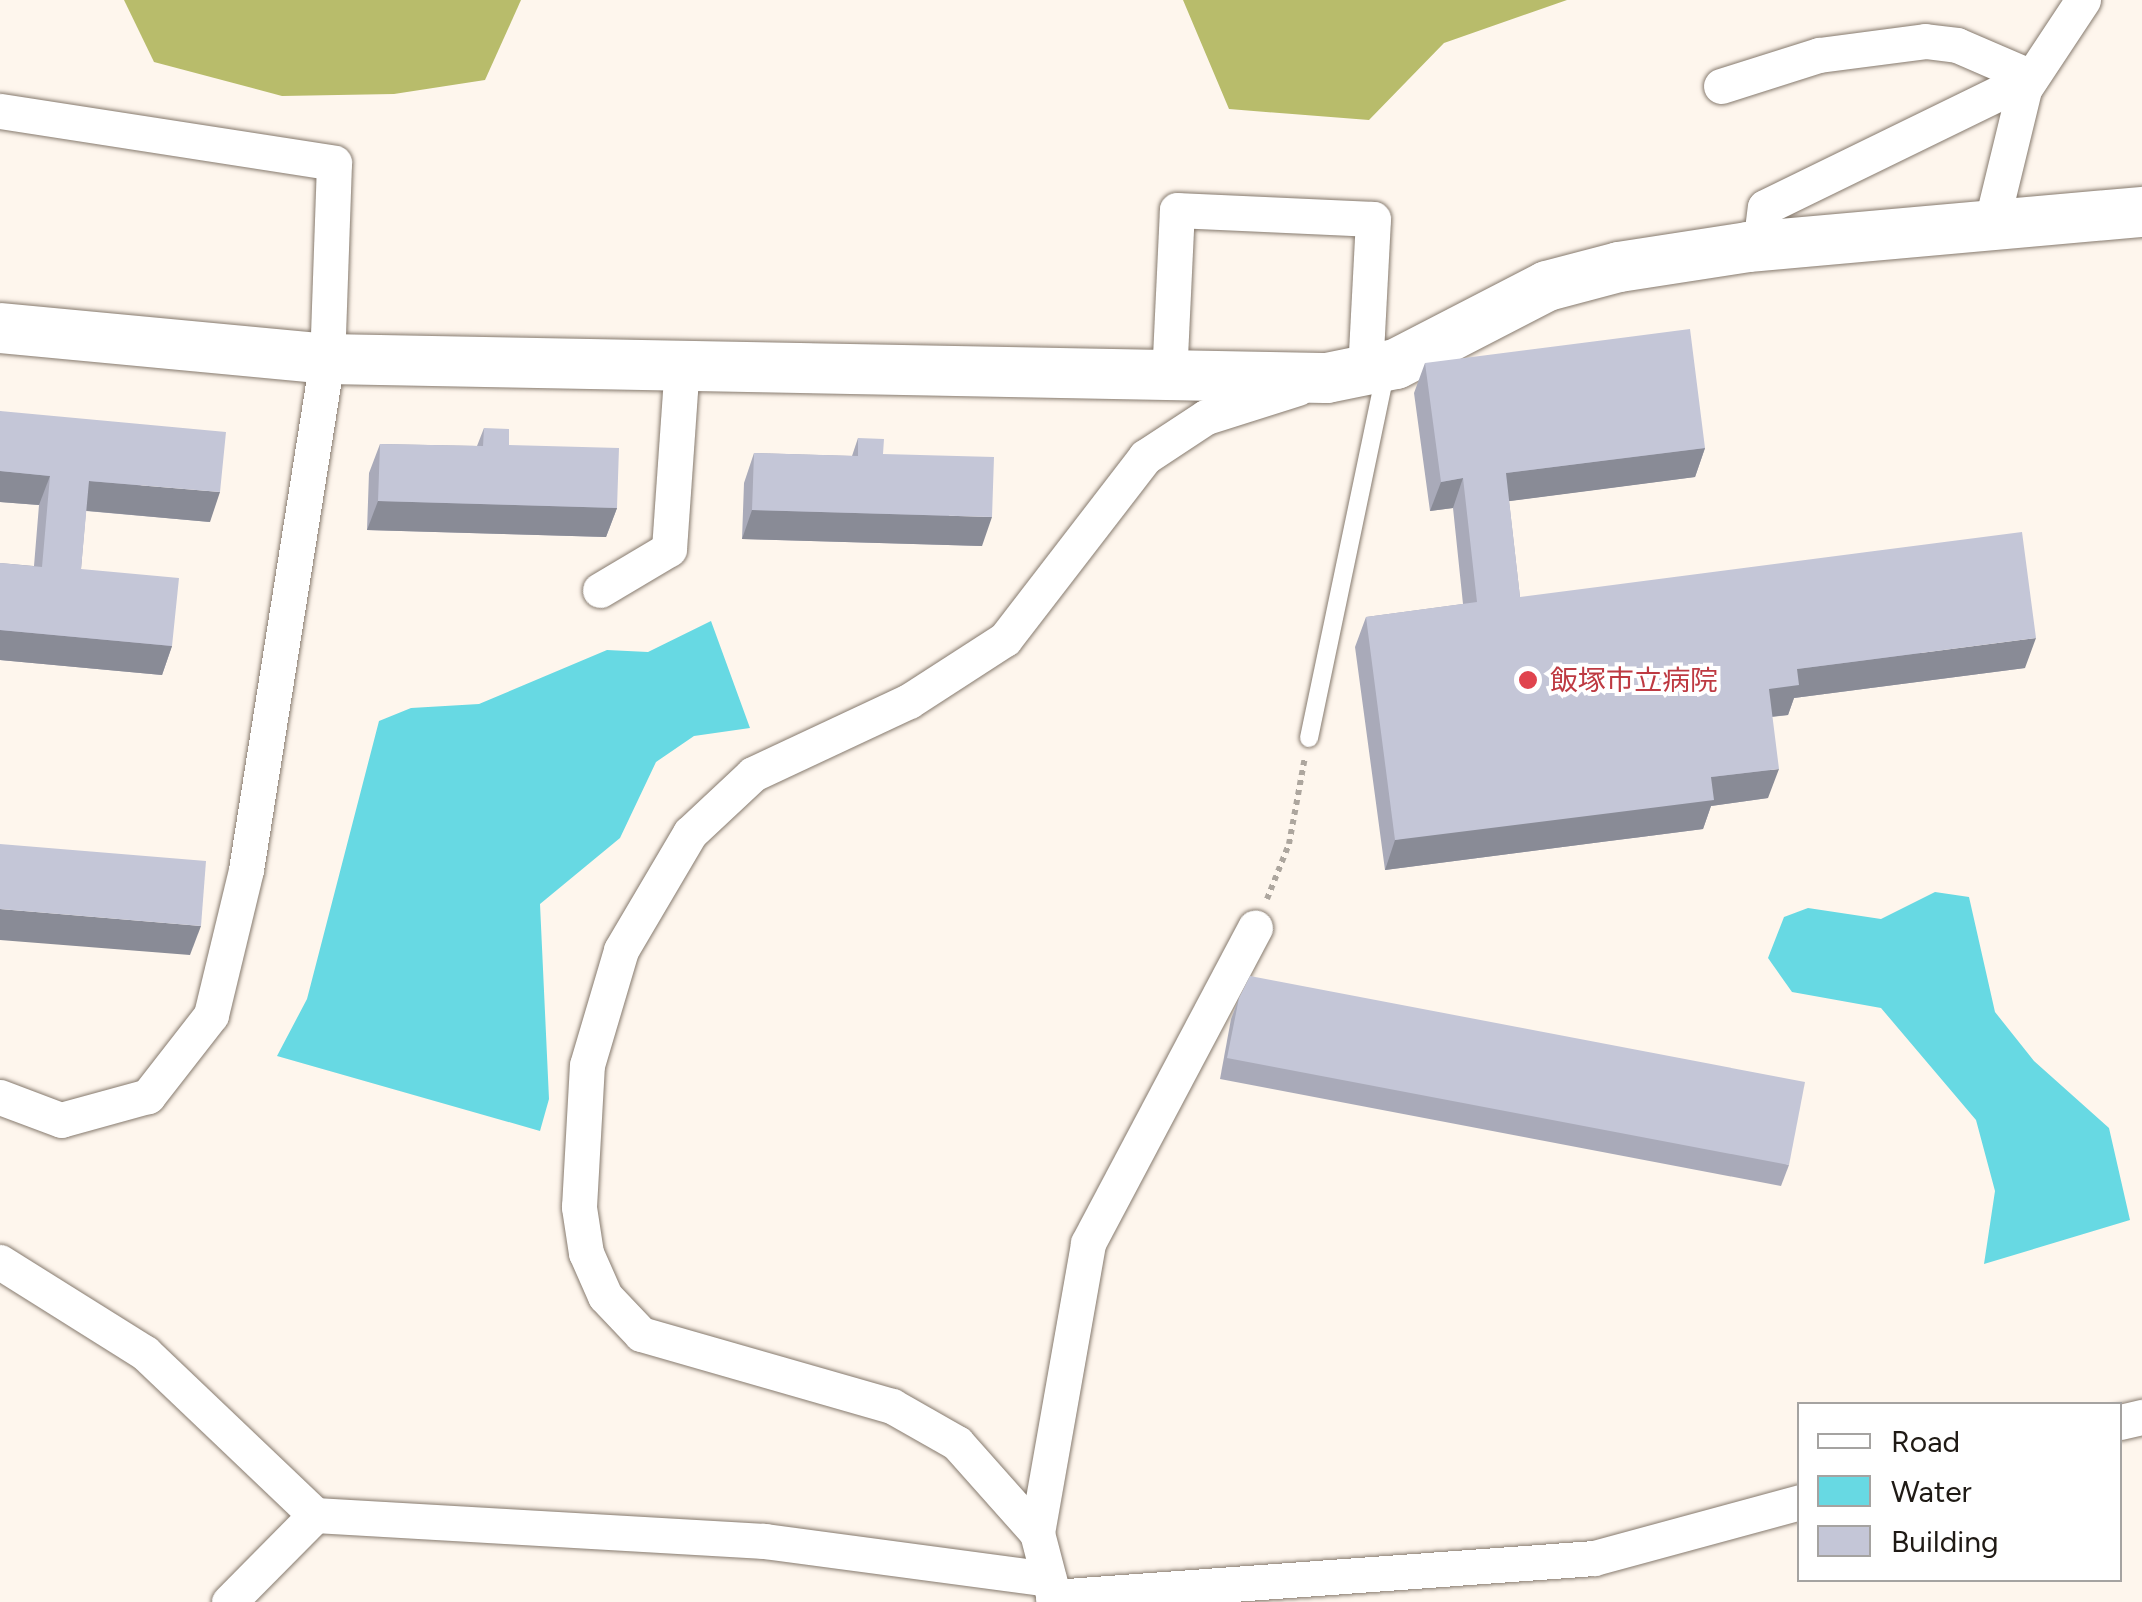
<!DOCTYPE html>
<meta charset="utf-8">
<style>
body{margin:0}
#map{position:relative;width:2142px;height:1602px;overflow:hidden;background:#fef6ed;font-family:Figtree,"Noto Sans JP",sans-serif}
div>[style]{position:absolute}
[style*='--x']{left:calc(var(--x)*1px);top:calc(var(--y)*1px);width:calc(var(--w)*1px);rotate:calc(var(--a)*1deg)}
.forest>*{inset:0;background:#b8bc6b}
.water>*{inset:0;background:#67d9e3}
.path>*{height:6px;margin-top:-3px;transform-origin:0;background:repeating-linear-gradient(90deg,#ada69e 0 5px,transparent 0 10px)}
.roads{filter:drop-shadow(0 0 2px #867a6e) drop-shadow(0 0 2px #867a6e)}
.lane>*{height:18px;margin:-9px;padding:0 9px;transform-origin:9px;border-radius:9px;background:#fff}
.street>*{height:35px;margin:-17.5px;padding:0 17.5px;transform-origin:17.5px;border-radius:17.5px;background:#fff}
.secondary>*{height:50px;margin:-25px;padding:0 25px;transform-origin:25px;border-radius:25px;background:#fff}
.wall>*{inset:0;background:#a9aab9}
.shaded-wall>*{inset:0;background:#898b96}
.building>*{inset:0;background:#c4c6d7}
.dots>*{width:28px;height:28px;translate:-50% -50%;box-sizing:border-box;border:5px solid #fff;border-radius:50%}
span{translate:-50% -50%;white-space:nowrap;text-align:center;line-height:1.15;-webkit-text-stroke:8px #fff;paint-order:stroke}
.health-label{font-size:28px;color:#be3a42}
.left{translate:0 -50%;text-align:left}
.legend{position:absolute;left:1797px;top:1402px;width:325px;height:180px;box-sizing:border-box;background:#fff;border:2px solid #a5a3a1;margin:0;padding:12px 18px;list-style:none;font-size:30px;color:#1f1a15}
.legend li{display:flex;align-items:center;gap:20px;height:50px}
.legend b{width:50px;border:2px solid #a5a3a1}
</style>
<div id="map">
<div class="forest">
<div style="clip-path:polygon(124px 0,521px 0,485px 80px,394px 94px,282px 96px,154px 62px)"></div>
<div style="clip-path:polygon(1183px 0,1567px 0,1444px 43px,1369px 120px,1229px 109px)"></div>
</div>
<div class="water">
<div style="clip-path:polygon(711px 621px,750px 728px,694px 736px,656px 762px,620px 838px,540px 904px,549px 1099px,540px 1131px,277px 1056px,307px 999px,379px 721px,411px 708px,479px 704px,607px 650px,648px 652px)"></div>
<div style="clip-path:polygon(1935px 892px,1969px 897px,1995px 1012px,2034px 1061px,2109px 1128px,2130px 1220px,1984px 1264px,1995px 1191px,1976px 1120px,1881px 1008px,1792px 992px,1768px 958px,1784px 917px,1808px 908px,1881px 919px)"></div>
</div>
<div class="path">
<div style="--x:1267;--y:899;--w:59;--a:-68.2"></div>
<div style="--x:1289;--y:844;--w:88;--a:-79.6"></div>
</div>
<div class="roads">
<div class="lane">
<div style="--x:1309;--y:738;--w:375;--a:-78.2"></div>
</div>
<div class="street">
<div style="--x:1721;--y:86;--w:103;--a:-17.6"></div>
<div style="--x:1819;--y:55;--w:107;--a:-7.5"></div>
<div style="--x:1925;--y:41;--w:32;--a:7"></div>
<div style="--x:1957;--y:45;--w:81;--a:23.4"></div>
<div style="--x:0;--y:111;--w:338;--a:8.8"></div>
<div style="--x:334;--y:163;--w:196;--a:92"></div>
<div style="--x:327;--y:359;--w:517;--a:99.01"></div>
<div style="--x:246;--y:870;--w:149;--a:103.6"></div>
<div style="--x:211;--y:1015;--w:103;--a:127.9"></div>
<div style="--x:148;--y:1096;--w:90;--a:164.6"></div>
<div style="--x:61;--y:1120;--w:65;--a:-159.3"></div>
<div style="--x:1990;--y:229;--w:144;--a:-76.3"></div>
<div style="--x:2024;--y:89;--w:107;--a:-56.5"></div>
<div style="--x:1760;--y:246;--w:39;--a:-83"></div>
<div style="--x:1765;--y:207;--w:296;--a:-26"></div>
<div style="--x:1169;--y:378;--w:168;--a:-87.3"></div>
<div style="--x:1177;--y:210;--w:196;--a:2.6"></div>
<div style="--x:1373;--y:219;--w:151;--a:93"></div>
<div style="--x:600;--y:590;--w:80;--a:-30.7"></div>
<div style="--x:669;--y:549;--w:184;--a:-86"></div>
<div style="--x:0;--y:1262;--w:171;--a:32.1"></div>
<div style="--x:145;--y:1353;--w:235;--a:43.6"></div>
<div style="--x:315;--y:1515;--w:450;--a:3.3"></div>
<div style="--x:764;--y:1541;--w:287;--a:7.6"></div>
<div style="--x:2120;--y:1422;--w:23;--a:-13"></div>
<div style="--x:1037;--y:1533;--w:294;--a:-80"></div>
<div style="--x:1088;--y:1243;--w:357;--a:-62.1"></div>
<div style="--x:1053;--y:1597;--w:542;--a:-4.12"></div>
<div style="--x:1594;--y:1558;--w:213;--a:-15.2"></div>
<div style="--x:229;--y:1602;--w:122;--a:-45.3"></div>
<div style="--x:1055;--y:1602;--w:71;--a:-104.6"></div>
<div style="--x:1037;--y:1533;--w:120;--a:-131.6"></div>
<div style="--x:957;--y:1443;--w:75;--a:-150.4"></div>
<div style="--x:892;--y:1406;--w:261;--a:-164"></div>
<div style="--x:641;--y:1334;--w:52;--a:-133.5"></div>
<div style="--x:605;--y:1296;--w:47;--a:-113.8"></div>
<div style="--x:586;--y:1253;--w:47;--a:-98.7"></div>
<div style="--x:579;--y:1207;--w:142;--a:-86.8"></div>
<div style="--x:587;--y:1065;--w:120;--a:-73.5"></div>
<div style="--x:621;--y:950;--w:136;--a:-59.5"></div>
<div style="--x:690;--y:833;--w:86;--a:-43.1"></div>
<div style="--x:753;--y:774;--w:172;--a:-25.1"></div>
<div style="--x:909;--y:701;--w:114;--a:-32.9"></div>
<div style="--x:1005;--y:639;--w:230;--a:-52.4"></div>
<div style="--x:1145;--y:457;--w:73;--a:-33.3"></div>
<div style="--x:1206;--y:417;--w:96;--a:-17.5"></div>
</div>
<div class="secondary">
<div style="--x:0;--y:328;--w:328;--a:5.4"></div>
<div style="--x:327;--y:359;--w:1000;--a:1.09"></div>
<div style="--x:1327;--y:378;--w:70;--a:-11.5"></div>
<div style="--x:1396;--y:364;--w:170;--a:-27.3"></div>
<div style="--x:1547;--y:286;--w:74;--a:-14.8"></div>
<div style="--x:1619;--y:267;--w:131;--a:-8.8"></div>
<div style="--x:1748;--y:247;--w:396;--a:-5.1"></div>
</div>
</div>
<div class="wall">
<div style="clip-path:polygon(1425px 363px,1705px 448px,1695px 477px,1509px 501px,1520px 597px,2025px 668px,1794px 698px,1788px 715px,1772px 717px,1768px 798px,1711px 806px,1703px 829px,1385px 870px,1355px 647px,1366px 617px,1463px 604px,1453px 508px,1430px 511px,1414px 393px)"></div>
<div style="clip-path:polygon(0 411px,210px 522px,86px 511px,81px 569px,172px 646px,162px 675px,0 660px,0 563px,34px 566px,39px 505px,0 502px)"></div>
<div style="clip-path:polygon(484px 428px,509px 445px,617px 508px,606px 537px,367px 530px,369px 473px,380px 444px,477px 446px)"></div>
<div style="clip-path:polygon(858px 438px,883px 454px,982px 546px,742px 539px,744px 483px,754px 453px,852px 456px)"></div>
<div style="clip-path:polygon(1239px 998px,1789px 1165px,1781px 1186px,1220px 1079px,1231px 1019px)"></div>
</div>
<div class="shaded-wall">
<div style="clip-path:polygon(1705px 448px,1695px 477px,1495px 503px,1506px 473px)"></div>
<div style="clip-path:polygon(0 471px,50px 476px,39px 505px,0 502px)"></div>
<div style="clip-path:polygon(1463px 478px,1453px 508px,1430px 511px,1441px 482px)"></div>
<div style="clip-path:polygon(89px 481px,220px 492px,210px 522px,78px 510px)"></div>
<div style="clip-path:polygon(378px 501px,617px 508px,606px 537px,367px 530px)"></div>
<div style="clip-path:polygon(752px 510px,992px 517px,982px 546px,742px 539px)"></div>
<div style="clip-path:polygon(0 630px,172px 646px,162px 675px,0 660px)"></div>
<div style="clip-path:polygon(2036px 638px,2025px 668px,1794px 698px,1788px 715px,1758px 718px,1769px 689px,1797px 669px)"></div>
<div style="clip-path:polygon(1779px 769px,1768px 798px,1711px 806px,1703px 829px,1385px 870px,1395px 840px,1711px 777px)"></div>
<div style="clip-path:polygon(0 909px,201px 926px,190px 955px,0 940px)"></div>
</div>
<div class="building">
<div style="clip-path:polygon(1690px 329px,1705px 448px,1506px 473px,1520px 597px,2022px 532px,2036px 638px,1797px 669px,1799px 685px,1769px 689px,1779px 769px,1711px 777px,1714px 800px,1395px 840px,1366px 617px,1477px 602px,1463px 478px,1441px 482px,1425px 363px)"></div>
<div style="clip-path:polygon(0 411px,226px 432px,220px 492px,89px 481px,81px 569px,179px 578px,172px 646px,0 630px,0 563px,42px 567px,50px 476px,0 471px)"></div>
<div style="clip-path:polygon(484px 428px,509px 429px,509px 445px,619px 448px,617px 508px,378px 501px,380px 444px,483px 446px)"></div>
<div style="clip-path:polygon(858px 438px,884px 439px,883px 454px,994px 457px,992px 517px,752px 510px,754px 453px,858px 456px)"></div>
<div style="clip-path:polygon(0 844px,206px 861px,201px 926px,0 909px)"></div>
<div style="clip-path:polygon(1250px 976px,1805px 1082px,1789px 1165px,1227px 1058px,1239px 998px)"></div>
</div>
<div class="dots">
<div style="left:1528px;top:680px;background:#e0444e"></div>
</div>
<div class="health-label">
<span class="left" style="left:1550px;top:680px">飯塚市立病院</span>
</div>
<ul class="legend">
<li><b style="height:12px;background:#fff"></b>Road</li>
<li><b style="height:28px;background:#67d9e3"></b>Water</li>
<li><b style="height:28px;background:#c4c6d7"></b>Building</li>
</ul>
</div>
